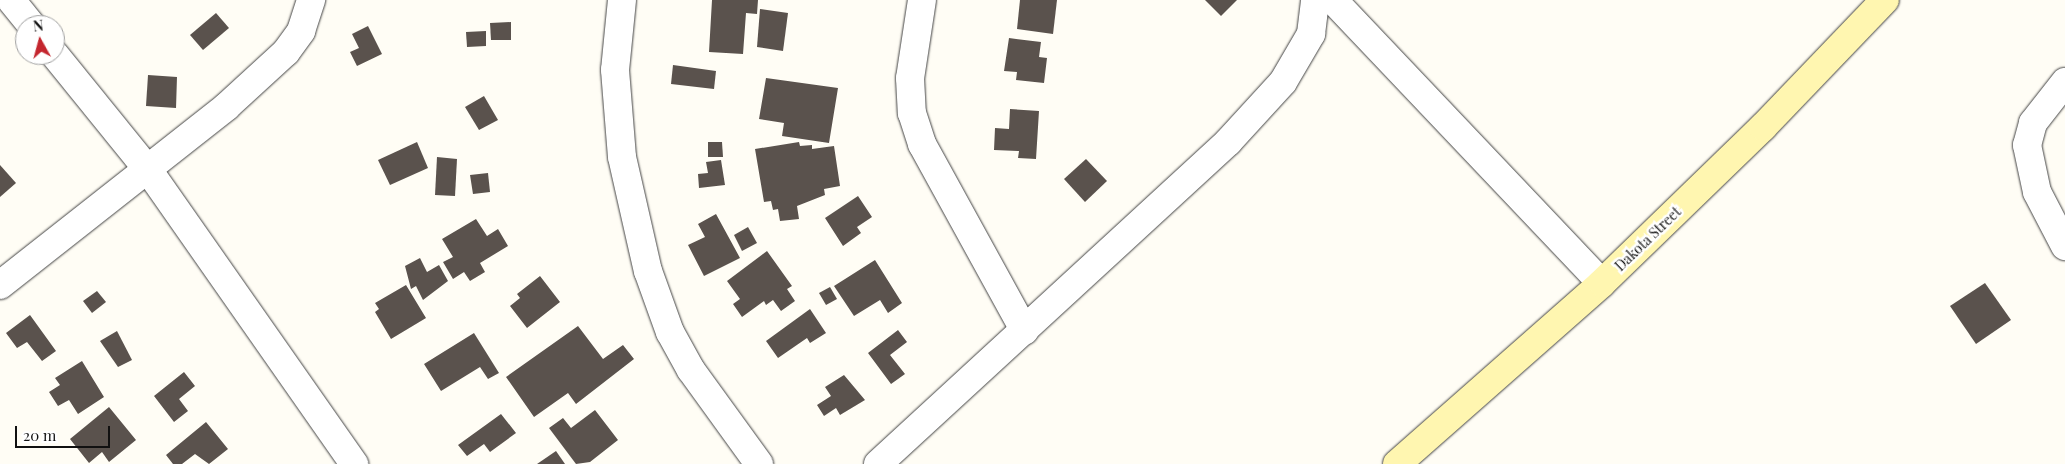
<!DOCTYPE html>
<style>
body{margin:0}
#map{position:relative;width:2065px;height:464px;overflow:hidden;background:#fffdf5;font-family:"Playfair Display",serif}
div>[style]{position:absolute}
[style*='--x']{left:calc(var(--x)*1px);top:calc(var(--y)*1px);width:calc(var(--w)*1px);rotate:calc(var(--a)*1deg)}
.building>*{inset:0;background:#5a524d}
.roads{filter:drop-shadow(0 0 1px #444) drop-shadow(0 0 1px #444)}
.street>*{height:28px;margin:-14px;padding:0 14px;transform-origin:14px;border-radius:14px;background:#fff}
.secondary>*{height:28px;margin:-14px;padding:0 14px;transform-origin:14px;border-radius:14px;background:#fff6b0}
span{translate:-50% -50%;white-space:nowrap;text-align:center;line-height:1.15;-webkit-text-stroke:5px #fff;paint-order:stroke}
.street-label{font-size:14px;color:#111}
.north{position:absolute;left:15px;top:15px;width:50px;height:50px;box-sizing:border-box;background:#fff;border:1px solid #a0a0a0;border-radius:50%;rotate:353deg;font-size:14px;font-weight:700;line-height:20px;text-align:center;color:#111}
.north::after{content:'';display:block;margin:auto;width:18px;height:22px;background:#c4262e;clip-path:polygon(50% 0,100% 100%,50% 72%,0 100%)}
.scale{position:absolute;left:15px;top:426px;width:95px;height:22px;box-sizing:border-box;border:2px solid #111;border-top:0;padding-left:6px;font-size:15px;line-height:18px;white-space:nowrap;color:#111;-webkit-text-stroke:4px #fff;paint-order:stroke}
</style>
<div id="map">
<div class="building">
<div style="clip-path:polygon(712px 0,758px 0,757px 14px,746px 13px,743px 54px,709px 52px)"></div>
<div style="clip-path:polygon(1020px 0,1057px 0,1053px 34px,1017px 29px)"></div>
<div style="clip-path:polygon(1205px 0,1237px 0,1221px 16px)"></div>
<div style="clip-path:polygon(760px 9px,788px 13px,783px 51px,757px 47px)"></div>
<div style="clip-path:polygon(216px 13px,229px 28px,203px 50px,190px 35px)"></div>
<div style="clip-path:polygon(511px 22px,511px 40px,491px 40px,490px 23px)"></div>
<div style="clip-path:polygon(368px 26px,382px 54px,357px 66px,350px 52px,359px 48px,352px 34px)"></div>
<div style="clip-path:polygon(486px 31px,486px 46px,467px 47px,466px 32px)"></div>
<div style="clip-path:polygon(1009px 38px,1041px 42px,1039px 57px,1047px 58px,1044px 83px,1016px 80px,1017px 72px,1004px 71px)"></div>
<div style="clip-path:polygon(673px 65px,716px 71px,714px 89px,671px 84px)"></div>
<div style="clip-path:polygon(148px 75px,177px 77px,176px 108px,146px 106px)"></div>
<div style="clip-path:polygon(766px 78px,838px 88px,829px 143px,782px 136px,784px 123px,759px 119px)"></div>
<div style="clip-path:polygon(484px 96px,498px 120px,479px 130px,465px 107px)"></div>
<div style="clip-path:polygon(1010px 109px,1039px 111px,1036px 159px,1018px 158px,1019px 151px,994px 150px,995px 128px,1009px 129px)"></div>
<div style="clip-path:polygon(417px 142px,428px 168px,390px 185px,378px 160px)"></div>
<div style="clip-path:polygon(708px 142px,722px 142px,723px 157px,708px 157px)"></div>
<div style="clip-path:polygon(799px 142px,800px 146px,812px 145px,812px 149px,834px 146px,840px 186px,824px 189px,825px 195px,797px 206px,799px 219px,780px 221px,778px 209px,773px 210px,771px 201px,764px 202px,755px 149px)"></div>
<div style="clip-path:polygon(437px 157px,457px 159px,455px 196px,435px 195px)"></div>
<div style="clip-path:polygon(1086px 159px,1107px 181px,1085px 202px,1064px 179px)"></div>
<div style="clip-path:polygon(721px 160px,725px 185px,699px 188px,698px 174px,708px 173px,706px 162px)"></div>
<div style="clip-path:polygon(0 165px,16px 183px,0 197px)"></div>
<div style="clip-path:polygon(488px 173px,490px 192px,473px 194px,470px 175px)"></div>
<div style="clip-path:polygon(858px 196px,872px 217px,857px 227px,861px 233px,843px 246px,825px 218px)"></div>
<div style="clip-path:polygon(716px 214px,740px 258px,704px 276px,688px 245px,705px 237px,698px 224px)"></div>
<div style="clip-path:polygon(476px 219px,487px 236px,498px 229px,508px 246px,480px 263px,485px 272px,470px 281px,464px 272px,453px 279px,443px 262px,453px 257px,442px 239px)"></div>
<div style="clip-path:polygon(748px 227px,757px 243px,742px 251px,734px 235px)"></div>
<div style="clip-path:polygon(767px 251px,792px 286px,787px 289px,795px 301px,781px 311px,773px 300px,766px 305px,764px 301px,742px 317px,733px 304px,740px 299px,727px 281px)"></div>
<div style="clip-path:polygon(420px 258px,427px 272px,439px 265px,448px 281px,423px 300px,416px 286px,411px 289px,405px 266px)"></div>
<div style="clip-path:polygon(875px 260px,902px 303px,888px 313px,880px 300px,854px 316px,834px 286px)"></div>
<div style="clip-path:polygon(540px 276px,560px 302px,527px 328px,510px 306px,520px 298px,517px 294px)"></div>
<div style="clip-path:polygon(1985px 283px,2011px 320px,1976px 344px,1950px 306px)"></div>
<div style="clip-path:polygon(406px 285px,426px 318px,391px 339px,375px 312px,379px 309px,375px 303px)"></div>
<div style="clip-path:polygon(830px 287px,837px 299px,826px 305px,819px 293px)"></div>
<div style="clip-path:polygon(97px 291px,106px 302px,92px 313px,83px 301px)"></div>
<div style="clip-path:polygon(810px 309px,826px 333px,810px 343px,807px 338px,778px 358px,766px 341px)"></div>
<div style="clip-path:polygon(30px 315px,56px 351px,42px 361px,27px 342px,17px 348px,6px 333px)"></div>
<div style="clip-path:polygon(578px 326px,603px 359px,623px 345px,634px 359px,576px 404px,568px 393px,534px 417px,506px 377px)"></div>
<div style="clip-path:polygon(898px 330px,907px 342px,890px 355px,905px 374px,891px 384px,868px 353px)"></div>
<div style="clip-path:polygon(117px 331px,132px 360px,118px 367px,100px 341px)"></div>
<div style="clip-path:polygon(474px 333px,499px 373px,488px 379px,480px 367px,441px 391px,424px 364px)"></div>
<div style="clip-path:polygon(82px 361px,104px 397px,78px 414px,69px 400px,58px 406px,49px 392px,60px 385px,55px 378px)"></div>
<div style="clip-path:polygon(184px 372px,195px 386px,179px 399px,188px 411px,174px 422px,154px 396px)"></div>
<div style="clip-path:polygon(844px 375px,865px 400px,840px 415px,836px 408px,824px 416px,817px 405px,831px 396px,825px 387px)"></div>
<div style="clip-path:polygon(109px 407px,136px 440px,109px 462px,102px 452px,89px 463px,70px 439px)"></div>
<div style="clip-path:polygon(595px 410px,618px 440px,590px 462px,576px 464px,549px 428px,563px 418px,571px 428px)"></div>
<div style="clip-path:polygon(501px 414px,516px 433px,490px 452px,484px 444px,467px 456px,458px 445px)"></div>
<div style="clip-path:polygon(206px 422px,228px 449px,209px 464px,195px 454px,182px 464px,173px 464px,166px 455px)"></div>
<div style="clip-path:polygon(556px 451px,565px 464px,537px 464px)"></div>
</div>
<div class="roads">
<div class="street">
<div style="--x:11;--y:0;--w:32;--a:51"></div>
<div style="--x:622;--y:0;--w:70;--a:95.7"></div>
<div style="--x:615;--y:70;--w:87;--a:85.4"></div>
<div style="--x:622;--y:157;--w:117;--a:77.2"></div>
<div style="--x:648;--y:271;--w:65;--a:70.2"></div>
<div style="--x:670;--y:332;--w:43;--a:61.1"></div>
<div style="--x:691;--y:370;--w:116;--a:54.1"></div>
<div style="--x:922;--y:0;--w:79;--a:98.7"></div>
<div style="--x:910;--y:78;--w:35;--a:87"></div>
<div style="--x:912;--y:113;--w:33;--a:72"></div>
<div style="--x:922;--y:144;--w:213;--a:61.2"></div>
<div style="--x:1333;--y:0;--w:390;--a:46.5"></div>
<div style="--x:55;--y:55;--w:149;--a:51"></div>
<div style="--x:149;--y:171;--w:358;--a:55"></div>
<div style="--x:2065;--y:82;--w:52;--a:128"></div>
<div style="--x:2033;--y:123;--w:23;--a:105"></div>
<div style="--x:2027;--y:145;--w:48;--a:78"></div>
<div style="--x:2037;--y:192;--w:61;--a:62.6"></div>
<div style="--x:0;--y:285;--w:288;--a:-38.2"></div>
<div style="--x:226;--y:107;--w:81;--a:-42.5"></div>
<div style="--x:286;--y:52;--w:26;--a:-54"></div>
<div style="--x:301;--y:31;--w:33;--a:-72"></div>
<div style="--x:878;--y:464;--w:476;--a:-42.6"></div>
<div style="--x:1228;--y:142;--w:81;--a:-47.5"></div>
<div style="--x:1283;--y:82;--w:56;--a:-59.7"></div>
<div style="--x:1311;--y:34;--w:34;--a:-83"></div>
</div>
<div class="secondary">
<div style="--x:1397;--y:464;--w:273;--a:-41.4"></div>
<div style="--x:1602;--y:283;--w:224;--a:-44.1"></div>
<div style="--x:1763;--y:127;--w:176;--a:-46.2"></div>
</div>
</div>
<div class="street-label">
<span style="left:1648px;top:239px;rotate:-44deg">Dakota Street</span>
</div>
<div class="north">N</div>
<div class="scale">20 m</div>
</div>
